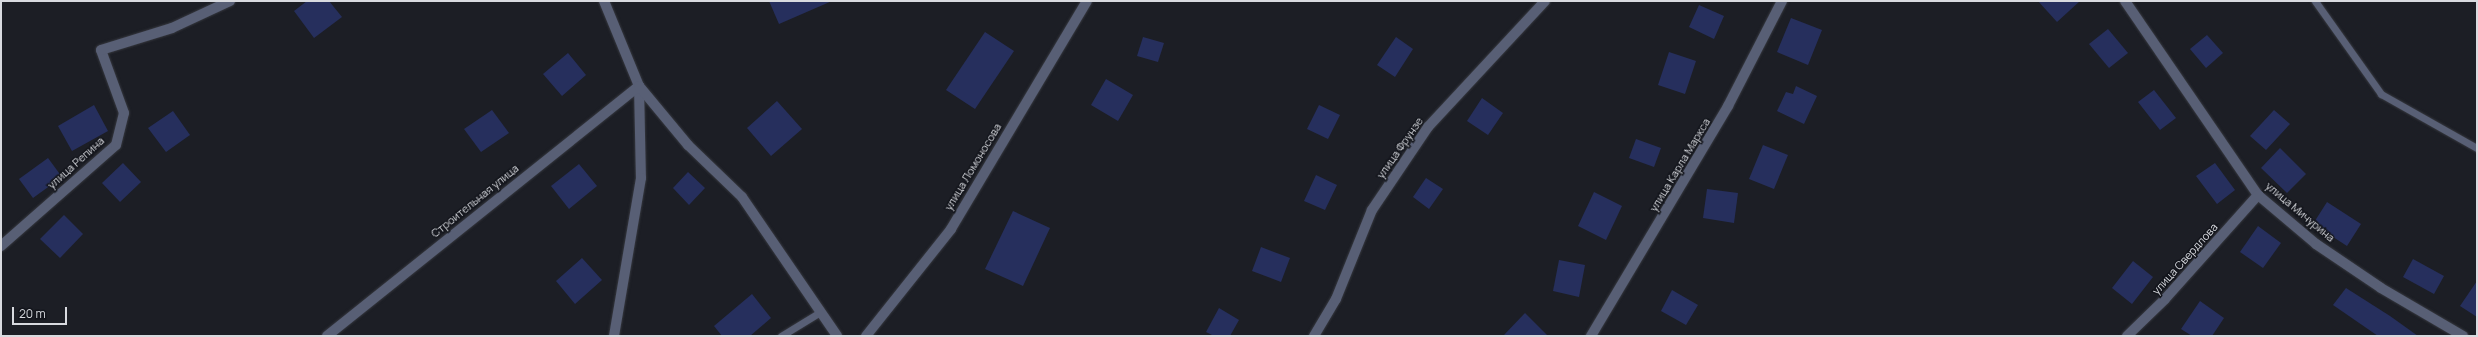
<!DOCTYPE html>
<meta charset="utf-8">
<style>
body{margin:0}
#map{position:relative;width:2478px;height:337px;overflow:hidden;background:#1c1e25;font-family:Manrope,sans-serif}
div>[style]{position:absolute}
[style*='--x']{left:calc(var(--x)*1px);top:calc(var(--y)*1px);width:calc(var(--w)*1px);rotate:calc(var(--a)*1deg)}
.building>*{inset:0;background:#262f5d}
.roads{filter:drop-shadow(0 0 1px #36383f) drop-shadow(0 0 1px #36383f)}
.lane>*{height:7px;margin:-3.5px;padding:0 3.5px;transform-origin:3.5px;border-radius:3.5px;background:#585f75}
.street>*{height:10px;margin:-5px;padding:0 5px;transform-origin:5px;border-radius:5px;background:#585f75}
span{translate:-50% -50%;white-space:nowrap;text-align:center;line-height:1.15;-webkit-text-stroke:3px #13151c;paint-order:stroke}
.street-label{font-size:11px;color:#d8dadf}
.frame{position:absolute;inset:0;border:2px solid #d8dadf;pointer-events:none}
.scale{position:absolute;left:12px;top:307px;width:55px;height:18px;box-sizing:border-box;border:2px solid #d8dadf;border-top:0;padding-left:5px;font-size:12px;line-height:14px;white-space:nowrap;color:#d8dadf;-webkit-text-stroke:3px #13151c;paint-order:stroke}
</style>
<div id="map">
<div class="building">
<div style="clip-path:polygon(307px 1px,329px 1px,342px 17px,314px 38px,294px 11px)"></div>
<div style="clip-path:polygon(769px 1px,832px 1px,779px 24px)"></div>
<div style="clip-path:polygon(2038px 1px,2080px 1px,2057px 22px)"></div>
<div style="clip-path:polygon(1699px 5px,1724px 16px,1714px 39px,1689px 27px)"></div>
<div style="clip-path:polygon(1791px 18px,1822px 30px,1808px 65px,1777px 52px)"></div>
<div style="clip-path:polygon(2108px 29px,2128px 53px,2109px 68px,2089px 44px)"></div>
<div style="clip-path:polygon(985px 32px,1014px 51px,975px 109px,946px 90px)"></div>
<div style="clip-path:polygon(2207px 35px,2223px 53px,2206px 68px,2190px 49px)"></div>
<div style="clip-path:polygon(1143px 37px,1164px 43px,1158px 62px,1137px 56px)"></div>
<div style="clip-path:polygon(1396px 37px,1413px 49px,1395px 77px,1377px 65px)"></div>
<div style="clip-path:polygon(1669px 52px,1696px 61px,1685px 94px,1658px 85px)"></div>
<div style="clip-path:polygon(568px 53px,586px 75px,562px 96px,543px 74px)"></div>
<div style="clip-path:polygon(1106px 79px,1133px 95px,1118px 121px,1091px 105px)"></div>
<div style="clip-path:polygon(1796px 86px,1817px 96px,1804px 124px,1777px 111px,1786px 92px,1793px 94px)"></div>
<div style="clip-path:polygon(2154px 90px,2176px 118px,2160px 130px,2138px 102px)"></div>
<div style="clip-path:polygon(1482px 98px,1503px 113px,1488px 135px,1467px 121px)"></div>
<div style="clip-path:polygon(777px 101px,802px 129px,771px 156px,747px 128px)"></div>
<div style="clip-path:polygon(94px 105px,108px 131px,72px 151px,58px 126px)"></div>
<div style="clip-path:polygon(1319px 105px,1340px 115px,1328px 139px,1307px 129px)"></div>
<div style="clip-path:polygon(492px 110px,509px 133px,481px 152px,464px 129px)"></div>
<div style="clip-path:polygon(2274px 110px,2290px 124px,2266px 150px,2250px 136px)"></div>
<div style="clip-path:polygon(173px 111px,190px 135px,166px 152px,148px 128px)"></div>
<div style="clip-path:polygon(1636px 139px,1661px 148px,1654px 167px,1629px 158px)"></div>
<div style="clip-path:polygon(1763px 145px,1788px 155px,1774px 189px,1749px 179px)"></div>
<div style="clip-path:polygon(2280px 148px,2306px 174px,2287px 193px,2261px 168px)"></div>
<div style="clip-path:polygon(48px 158px,62px 177px,33px 198px,19px 179px)"></div>
<div style="clip-path:polygon(123px 163px,141px 182px,120px 202px,102px 183px)"></div>
<div style="clip-path:polygon(2215px 163px,2235px 190px,2217px 204px,2196px 176px)"></div>
<div style="clip-path:polygon(579px 164px,597px 186px,569px 209px,551px 186px)"></div>
<div style="clip-path:polygon(688px 172px,705px 188px,689px 205px,673px 188px)"></div>
<div style="clip-path:polygon(1316px 175px,1337px 185px,1325px 210px,1304px 201px)"></div>
<div style="clip-path:polygon(1426px 178px,1443px 189px,1429px 209px,1413px 197px)"></div>
<div style="clip-path:polygon(1707px 189px,1738px 193px,1734px 223px,1703px 218px)"></div>
<div style="clip-path:polygon(1594px 192px,1622px 206px,1606px 240px,1578px 226px)"></div>
<div style="clip-path:polygon(2327px 202px,2361px 224px,2347px 246px,2313px 224px)"></div>
<div style="clip-path:polygon(1013px 211px,1050px 228px,1023px 286px,985px 269px)"></div>
<div style="clip-path:polygon(64px 215px,83px 234px,60px 258px,40px 239px)"></div>
<div style="clip-path:polygon(2258px 226px,2281px 243px,2263px 268px,2240px 252px)"></div>
<div style="clip-path:polygon(1261px 247px,1290px 258px,1281px 282px,1252px 271px)"></div>
<div style="clip-path:polygon(582px 258px,602px 280px,575px 304px,556px 281px)"></div>
<div style="clip-path:polygon(2413px 259px,2444px 276px,2434px 294px,2403px 277px)"></div>
<div style="clip-path:polygon(1559px 260px,1585px 265px,1579px 297px,1553px 291px)"></div>
<div style="clip-path:polygon(2133px 261px,2153px 277px,2132px 304px,2112px 288px)"></div>
<div style="clip-path:polygon(2477px 281px,2477px 317px,2460px 306px)"></div>
<div style="clip-path:polygon(2346px 288px,2390px 316px,2418px 336px,2378px 336px,2333px 305px)"></div>
<div style="clip-path:polygon(1672px 290px,1698px 305px,1686px 325px,1661px 311px)"></div>
<div style="clip-path:polygon(752px 294px,771px 318px,750px 336px,722px 336px,714px 326px)"></div>
<div style="clip-path:polygon(2200px 301px,2224px 318px,2212px 336px,2192px 336px,2181px 329px)"></div>
<div style="clip-path:polygon(1219px 308px,1239px 320px,1230px 336px,1214px 336px,1206px 332px)"></div>
<div style="clip-path:polygon(1525px 313px,1548px 336px,1503px 336px)"></div>
</div>
<div class="roads">
<div class="lane">
<div style="--x:2315;--y:1;--w:114;--a:54.6"></div>
<div style="--x:2381;--y:94;--w:110;--a:29.4"></div>
<div style="--x:781;--y:336;--w:46;--a:-31.6"></div>
</div>
<div class="street">
<div style="--x:604;--y:1;--w:92;--a:67.6"></div>
<div style="--x:639;--y:86;--w:92;--a:88.8"></div>
<div style="--x:641;--y:178;--w:160;--a:99.7"></div>
<div style="--x:2125;--y:1;--w:235;--a:55.6"></div>
<div style="--x:2258;--y:195;--w:76;--a:40.2"></div>
<div style="--x:2316;--y:244;--w:78;--a:34.1"></div>
<div style="--x:2381;--y:288;--w:95;--a:30.3"></div>
<div style="--x:1;--y:246;--w:153;--a:-41.3"></div>
<div style="--x:116;--y:145;--w:33;--a:-76"></div>
<div style="--x:124;--y:113;--w:67;--a:-110.1"></div>
<div style="--x:101;--y:50;--w:74;--a:-17.2"></div>
<div style="--x:172;--y:28;--w:64;--a:-25"></div>
<div style="--x:327;--y:336;--w:400;--a:-38.7"></div>
<div style="--x:639;--y:86;--w:77;--a:50.3"></div>
<div style="--x:688;--y:145;--w:75;--a:43.9"></div>
<div style="--x:742;--y:197;--w:168;--a:55.6"></div>
<div style="--x:866;--y:336;--w:137;--a:-51.5"></div>
<div style="--x:951;--y:229;--w:265;--a:-59.2"></div>
<div style="--x:1314;--y:336;--w:43;--a:-59.3"></div>
<div style="--x:1336;--y:299;--w:96;--a:-68"></div>
<div style="--x:1372;--y:210;--w:100;--a:-56"></div>
<div style="--x:1428;--y:127;--w:172;--a:-47.1"></div>
<div style="--x:1591;--y:336;--w:268;--a:-59.2"></div>
<div style="--x:1728;--y:106;--w:118;--a:-62.8"></div>
<div style="--x:2127;--y:336;--w:53;--a:-44.2"></div>
<div style="--x:2165;--y:299;--w:140;--a:-48.2"></div>
</div>
</div>
<div class="street-label">
<span style="left:1400px;top:148px;rotate:-55deg">улица Фрунзе</span>
<span style="left:76px;top:163px;rotate:-42deg">улица Репина</span>
<span style="left:1680px;top:165px;rotate:-59deg">улица Карла Маркса</span>
<span style="left:973px;top:167px;rotate:-59deg">улица Ломоносова</span>
<span style="left:475px;top:201px;rotate:-39deg">Строительная улица</span>
<span style="left:2300px;top:212px;rotate:40deg">улица Мичурина</span>
<span style="left:2185px;top:259px;rotate:-48deg">улица Свердлова</span>
</div>
<div class="frame"></div>
<div class="scale">20 m</div>
</div>
